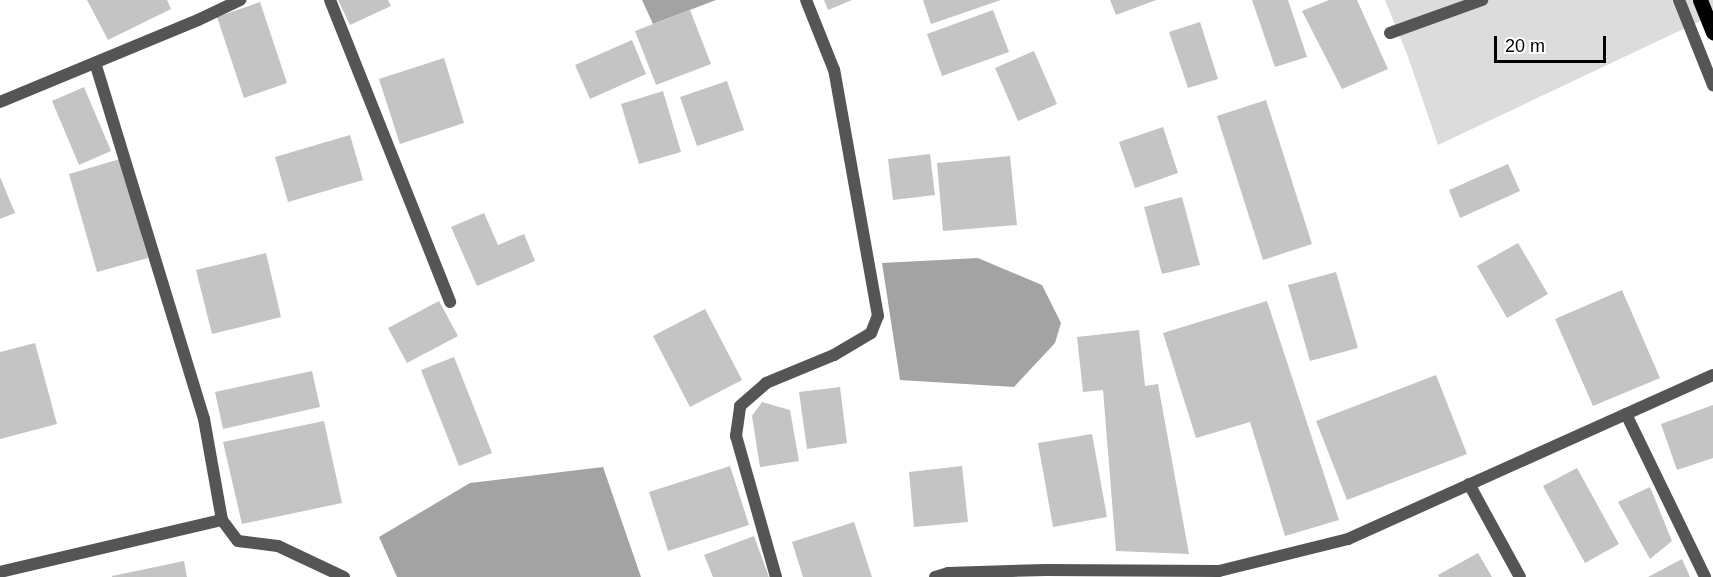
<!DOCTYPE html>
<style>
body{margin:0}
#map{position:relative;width:1713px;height:577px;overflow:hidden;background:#fff;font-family:Arial,sans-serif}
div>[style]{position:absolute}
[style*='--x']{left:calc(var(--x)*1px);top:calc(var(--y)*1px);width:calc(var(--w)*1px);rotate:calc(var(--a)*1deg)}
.green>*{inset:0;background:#dcdcdc}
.water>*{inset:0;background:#a3a3a3}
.building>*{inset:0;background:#c4c4c4}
.minor>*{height:12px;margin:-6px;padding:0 6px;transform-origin:6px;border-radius:6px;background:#555}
.tertiary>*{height:12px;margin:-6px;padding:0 6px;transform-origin:6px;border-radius:6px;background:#555}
.primary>*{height:15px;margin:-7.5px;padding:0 7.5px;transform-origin:7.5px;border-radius:7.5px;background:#000}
span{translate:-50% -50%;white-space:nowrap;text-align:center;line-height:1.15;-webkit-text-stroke:5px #fff;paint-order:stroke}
.scale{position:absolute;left:1494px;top:36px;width:112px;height:27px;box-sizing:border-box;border:3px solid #000;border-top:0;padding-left:8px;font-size:18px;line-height:21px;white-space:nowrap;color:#000;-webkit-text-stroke:4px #fff;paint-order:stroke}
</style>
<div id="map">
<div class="green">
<div style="clip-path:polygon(1385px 0,1713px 0,1713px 15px,1438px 145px,1407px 54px)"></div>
</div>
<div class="water">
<div style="clip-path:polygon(642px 0,716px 0,653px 24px)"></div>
<div style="clip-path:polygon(978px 258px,1042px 285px,1061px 323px,1055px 343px,1014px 387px,900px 380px,882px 263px)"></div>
<div style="clip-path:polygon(603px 467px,641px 577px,397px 577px,379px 537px,470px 483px)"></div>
</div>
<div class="building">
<div style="clip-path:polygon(87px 0,167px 0,171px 9px,108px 40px)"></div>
<div style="clip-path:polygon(338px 0,388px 0,391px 6px,350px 25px)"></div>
<div style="clip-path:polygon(824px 0,852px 0,828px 10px)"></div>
<div style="clip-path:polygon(923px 0,1001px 0,931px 24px)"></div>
<div style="clip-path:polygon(1110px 0,1156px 0,1116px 15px)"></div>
<div style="clip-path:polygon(1252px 0,1288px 0,1307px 57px,1275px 67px)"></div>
<div style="clip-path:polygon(1329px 0,1357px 0,1388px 69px,1342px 89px,1302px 11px)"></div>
<div style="clip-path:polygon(260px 2px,287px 83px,244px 98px,217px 17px)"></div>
<div style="clip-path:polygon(690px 10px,711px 64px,656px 85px,635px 31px)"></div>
<div style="clip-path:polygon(993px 10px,1009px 52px,942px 76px,927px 34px)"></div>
<div style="clip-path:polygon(1200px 22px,1218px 79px,1188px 88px,1169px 32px)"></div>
<div style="clip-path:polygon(632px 40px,646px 74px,590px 99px,575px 65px)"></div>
<div style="clip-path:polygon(1034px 51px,1057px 104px,1018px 121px,995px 68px)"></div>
<div style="clip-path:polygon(444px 58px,464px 123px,400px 144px,379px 79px)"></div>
<div style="clip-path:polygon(727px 81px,744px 130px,697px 146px,680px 97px)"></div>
<div style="clip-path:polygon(84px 87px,111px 151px,79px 165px,52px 101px)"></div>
<div style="clip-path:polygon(663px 91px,681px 152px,639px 164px,621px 104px)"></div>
<div style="clip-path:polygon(1266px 100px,1312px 244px,1263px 260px,1217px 116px)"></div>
<div style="clip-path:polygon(1163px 127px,1178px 173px,1135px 188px,1119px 142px)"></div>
<div style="clip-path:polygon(350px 135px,363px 180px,288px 202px,275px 157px)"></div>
<div style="clip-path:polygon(930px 154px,935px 195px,893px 200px,888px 159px)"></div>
<div style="clip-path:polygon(1010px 156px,1017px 225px,943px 231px,937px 163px)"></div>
<div style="clip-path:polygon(120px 159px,148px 258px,97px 272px,69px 174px)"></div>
<div style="clip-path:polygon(1508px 164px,1520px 191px,1460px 218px,1449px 190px)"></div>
<div style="clip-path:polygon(0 177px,15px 213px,0 219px)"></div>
<div style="clip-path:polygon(1182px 197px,1200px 265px,1162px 274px,1144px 207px)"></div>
<div style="clip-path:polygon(484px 213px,498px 245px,524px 234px,535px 261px,477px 286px,451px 227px)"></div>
<div style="clip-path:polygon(1518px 243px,1548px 294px,1507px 318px,1477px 266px)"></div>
<div style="clip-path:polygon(266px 253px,281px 317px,212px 334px,196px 270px)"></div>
<div style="clip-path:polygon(1336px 272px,1358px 348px,1310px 361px,1288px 285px)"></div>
<div style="clip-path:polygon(1622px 290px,1660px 378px,1593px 406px,1555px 319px)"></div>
<div style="clip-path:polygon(439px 301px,458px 336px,407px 363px,388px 328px)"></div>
<div style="clip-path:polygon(1267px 301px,1339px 520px,1285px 536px,1250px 422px,1196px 438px,1163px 333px)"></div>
<div style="clip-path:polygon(705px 309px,742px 380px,690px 407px,653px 336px)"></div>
<div style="clip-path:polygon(1139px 330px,1145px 386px,1158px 384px,1189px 554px,1116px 551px,1103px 390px,1083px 392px,1077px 337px)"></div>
<div style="clip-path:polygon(35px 343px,57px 424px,0 439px,0 352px)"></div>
<div style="clip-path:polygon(454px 357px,492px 453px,459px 466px,421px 370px)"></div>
<div style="clip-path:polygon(312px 371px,320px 407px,223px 429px,215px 392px)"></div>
<div style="clip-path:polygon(1436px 375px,1467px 454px,1347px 500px,1316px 421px)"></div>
<div style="clip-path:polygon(840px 387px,847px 443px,807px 449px,799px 392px)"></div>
<div style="clip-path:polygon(762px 402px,790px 410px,799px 461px,760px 467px,752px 416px)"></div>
<div style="clip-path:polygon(1713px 405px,1713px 458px,1677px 470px,1661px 424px)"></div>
<div style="clip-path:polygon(324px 421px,342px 503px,242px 524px,223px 442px)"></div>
<div style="clip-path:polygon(1092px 434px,1107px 517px,1053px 527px,1038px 443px)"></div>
<div style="clip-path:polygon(730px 466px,749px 525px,668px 551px,649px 492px)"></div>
<div style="clip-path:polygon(962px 466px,968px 522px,914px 527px,909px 472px)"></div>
<div style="clip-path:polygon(1577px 468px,1619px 544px,1585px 563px,1543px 486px)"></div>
<div style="clip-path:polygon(1650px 487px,1672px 541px,1650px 559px,1618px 502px)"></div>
<div style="clip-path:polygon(854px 522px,872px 577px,803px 577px,792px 542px)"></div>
<div style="clip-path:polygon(754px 536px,769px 577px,713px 577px,704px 555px)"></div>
<div style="clip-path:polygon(1478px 553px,1492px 577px,1439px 577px,1438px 575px)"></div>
<div style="clip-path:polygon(1682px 559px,1690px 577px,1648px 577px)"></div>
<div style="clip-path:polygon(184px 561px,187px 577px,112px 577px,112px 576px)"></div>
</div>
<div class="minor">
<div style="--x:330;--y:0;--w:325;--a:68.3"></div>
<div style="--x:1390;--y:33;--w:98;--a:-19.7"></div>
<div style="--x:0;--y:102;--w:214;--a:-22.5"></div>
<div style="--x:198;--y:20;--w:47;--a:-25.5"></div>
<div style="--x:1626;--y:414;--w:181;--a:64.1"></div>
<div style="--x:1469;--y:484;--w:106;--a:61.3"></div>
<div style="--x:222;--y:520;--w:26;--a:53"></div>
<div style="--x:238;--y:541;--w:40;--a:7.1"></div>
<div style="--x:278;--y:546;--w:73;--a:25.2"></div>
<div style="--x:0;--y:572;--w:228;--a:-13.2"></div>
<div style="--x:222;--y:520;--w:103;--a:-100.1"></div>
<div style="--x:204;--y:419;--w:372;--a:-107"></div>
<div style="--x:776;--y:577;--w:147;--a:-105.8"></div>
<div style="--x:736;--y:436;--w:30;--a:-82"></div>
<div style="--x:740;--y:406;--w:35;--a:-41"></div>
<div style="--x:766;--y:383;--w:74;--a:-22.4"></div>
<div style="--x:834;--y:355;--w:43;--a:-30.7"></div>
<div style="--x:871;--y:333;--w:18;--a:-68"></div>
<div style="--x:878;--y:316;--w:250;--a:-100.1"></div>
<div style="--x:834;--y:70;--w:75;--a:-111.8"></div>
<div style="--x:935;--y:577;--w:14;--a:-17"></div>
<div style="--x:948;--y:573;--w:98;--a:-1.8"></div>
<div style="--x:1046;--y:570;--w:173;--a:0.3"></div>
<div style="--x:1219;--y:571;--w:133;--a:-13.9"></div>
<div style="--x:1348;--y:539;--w:400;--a:-24.2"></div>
</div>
<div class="tertiary">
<div style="--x:1679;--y:0;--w:92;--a:68.2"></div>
</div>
<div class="primary">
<div style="--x:1700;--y:0;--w:35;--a:68"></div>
</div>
<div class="scale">20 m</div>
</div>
